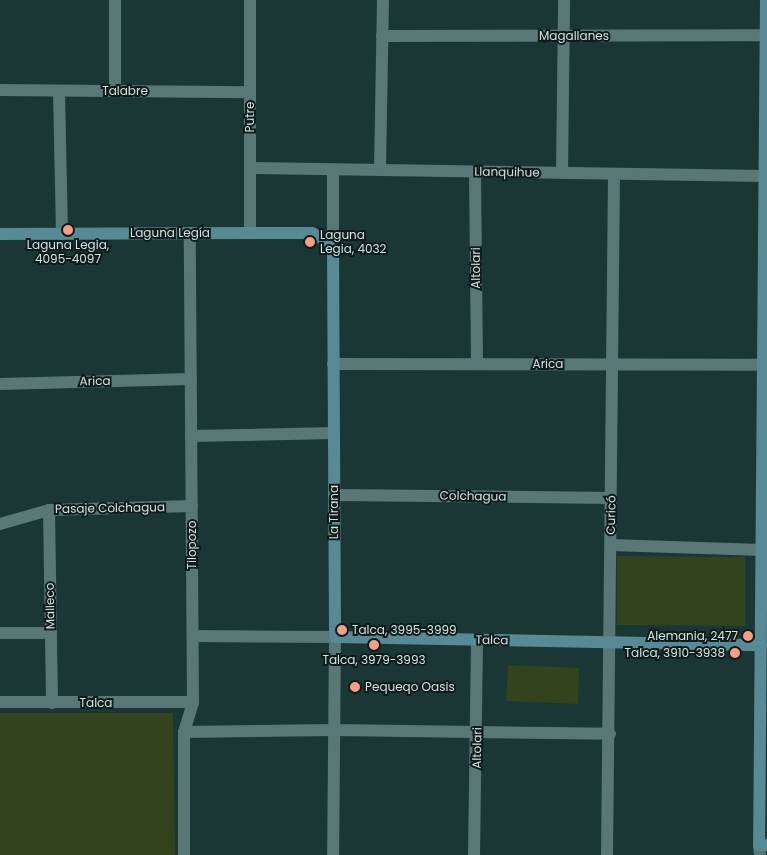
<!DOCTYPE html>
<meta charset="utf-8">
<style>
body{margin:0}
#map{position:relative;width:767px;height:855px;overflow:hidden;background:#1a3736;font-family:Poppins,sans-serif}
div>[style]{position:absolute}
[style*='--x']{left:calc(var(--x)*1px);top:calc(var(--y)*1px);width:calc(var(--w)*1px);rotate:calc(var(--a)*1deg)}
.green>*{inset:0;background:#33431d}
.street>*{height:12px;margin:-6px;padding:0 6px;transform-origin:6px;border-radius:6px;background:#597776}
.secondary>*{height:12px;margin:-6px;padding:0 6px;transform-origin:6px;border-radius:6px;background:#578a94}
.dots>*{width:14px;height:14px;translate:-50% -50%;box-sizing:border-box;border:2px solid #0f1c1b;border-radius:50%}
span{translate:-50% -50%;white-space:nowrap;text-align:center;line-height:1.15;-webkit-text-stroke:4px #0f1c1b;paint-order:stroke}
.street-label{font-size:12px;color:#d1e2e1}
.poi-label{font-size:12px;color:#d1e2e1}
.left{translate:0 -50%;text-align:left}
.right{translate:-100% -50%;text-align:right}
</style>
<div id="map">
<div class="green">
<div style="clip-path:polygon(617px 556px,745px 557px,745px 626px,617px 625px)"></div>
<div style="clip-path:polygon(508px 665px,579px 668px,578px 704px,506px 701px)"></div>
<div style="clip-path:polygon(0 713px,173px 713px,175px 855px,0 855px)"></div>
</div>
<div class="street">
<div style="--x:250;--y:0;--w:233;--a:90"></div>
<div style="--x:382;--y:36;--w:384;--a:-0.1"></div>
<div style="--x:0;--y:90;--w:250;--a:0.5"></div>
<div style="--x:59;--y:91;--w:143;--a:88.8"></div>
<div style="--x:115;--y:91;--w:91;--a:-90"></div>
<div style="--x:250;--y:168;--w:515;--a:0.89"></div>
<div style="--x:380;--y:170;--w:170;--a:-89"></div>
<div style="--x:475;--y:172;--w:192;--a:89.4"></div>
<div style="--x:562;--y:173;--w:173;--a:-89.3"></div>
<div style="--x:333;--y:249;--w:79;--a:-90"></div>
<div style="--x:333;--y:364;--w:430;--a:0.1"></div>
<div style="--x:0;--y:384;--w:191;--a:-1.5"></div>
<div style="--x:191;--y:436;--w:143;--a:-1.2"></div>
<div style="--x:334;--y:495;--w:277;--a:0.6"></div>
<div style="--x:49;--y:510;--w:193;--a:89.1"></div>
<div style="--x:0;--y:524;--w:51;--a:-15.9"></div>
<div style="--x:49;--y:510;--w:143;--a:-1.6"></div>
<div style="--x:611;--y:545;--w:151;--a:1.9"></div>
<div style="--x:0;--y:633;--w:50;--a:0"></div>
<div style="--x:193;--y:636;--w:142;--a:0.4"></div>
<div style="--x:335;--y:637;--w:218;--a:90.5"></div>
<div style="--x:0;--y:702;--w:193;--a:0"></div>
<div style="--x:184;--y:732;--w:151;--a:-0.8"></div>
<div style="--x:335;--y:730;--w:275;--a:0.8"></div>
<div style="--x:759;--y:845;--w:10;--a:84"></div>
<div style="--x:184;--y:855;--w:123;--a:-90"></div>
<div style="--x:184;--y:732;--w:31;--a:-73"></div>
<div style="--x:193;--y:702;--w:469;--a:-90.4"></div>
<div style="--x:474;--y:855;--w:215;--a:-89.2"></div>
<div style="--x:607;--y:855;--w:681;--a:-89.41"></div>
</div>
<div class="secondary">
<div style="--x:766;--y:0;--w:845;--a:90.47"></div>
<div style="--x:759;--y:845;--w:8;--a:0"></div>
<div style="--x:0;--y:234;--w:312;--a:-0.2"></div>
<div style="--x:312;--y:233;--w:21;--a:29"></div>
<div style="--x:330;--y:243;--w:7;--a:63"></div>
<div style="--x:333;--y:249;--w:388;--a:89.7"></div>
<div style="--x:335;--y:637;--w:426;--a:1.1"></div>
</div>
<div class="dots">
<div style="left:68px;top:230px;background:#f49e8a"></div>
<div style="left:310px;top:242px;background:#f49e8a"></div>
<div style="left:342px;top:630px;background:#f49e8a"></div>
<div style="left:748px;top:636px;background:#f49e8a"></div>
<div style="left:374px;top:645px;background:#f49e8a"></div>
<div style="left:735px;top:653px;background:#f49e8a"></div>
<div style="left:355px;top:687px;background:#f49e8a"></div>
</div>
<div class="street-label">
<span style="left:574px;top:36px">Magallanes</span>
<span style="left:125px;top:91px">Talabre</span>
<span style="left:250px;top:117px;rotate:-90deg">Putre</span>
<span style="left:507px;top:172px;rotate:1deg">Llanquihue</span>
<span style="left:170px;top:233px">Laguna Legía</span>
<span style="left:476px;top:268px;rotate:-90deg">Altolari</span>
<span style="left:548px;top:364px">Arica</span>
<span style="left:95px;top:381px;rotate:-1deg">Arica</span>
<span style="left:473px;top:496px;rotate:1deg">Colchagua</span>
<span style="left:110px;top:508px;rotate:-1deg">Pasaje Colchagua</span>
<span style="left:334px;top:512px;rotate:-90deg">La Tirana</span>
<span style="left:611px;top:515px;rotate:-89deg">Curicó</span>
<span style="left:192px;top:545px;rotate:-90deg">Tilopozo</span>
<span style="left:50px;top:606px;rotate:-91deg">Malleco</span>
<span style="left:492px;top:640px;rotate:1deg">Talca</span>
<span style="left:96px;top:703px">Talca</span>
<span style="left:477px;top:748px;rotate:-89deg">Altolari</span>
</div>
<div class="poi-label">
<span class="left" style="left:320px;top:242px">Laguna<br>Legia, 4032</span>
<span style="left:68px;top:252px">Laguna Legia,<br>4095-4097</span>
<span class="left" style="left:352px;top:630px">Talca, 3995-3999</span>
<span class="right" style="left:738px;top:636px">Alemania, 2477</span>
<span class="right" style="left:725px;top:653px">Talca, 3910-3938</span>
<span style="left:374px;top:660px">Talca, 3979-3993</span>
<span class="left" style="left:365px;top:687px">Pequeqo Oasis</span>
</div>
</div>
